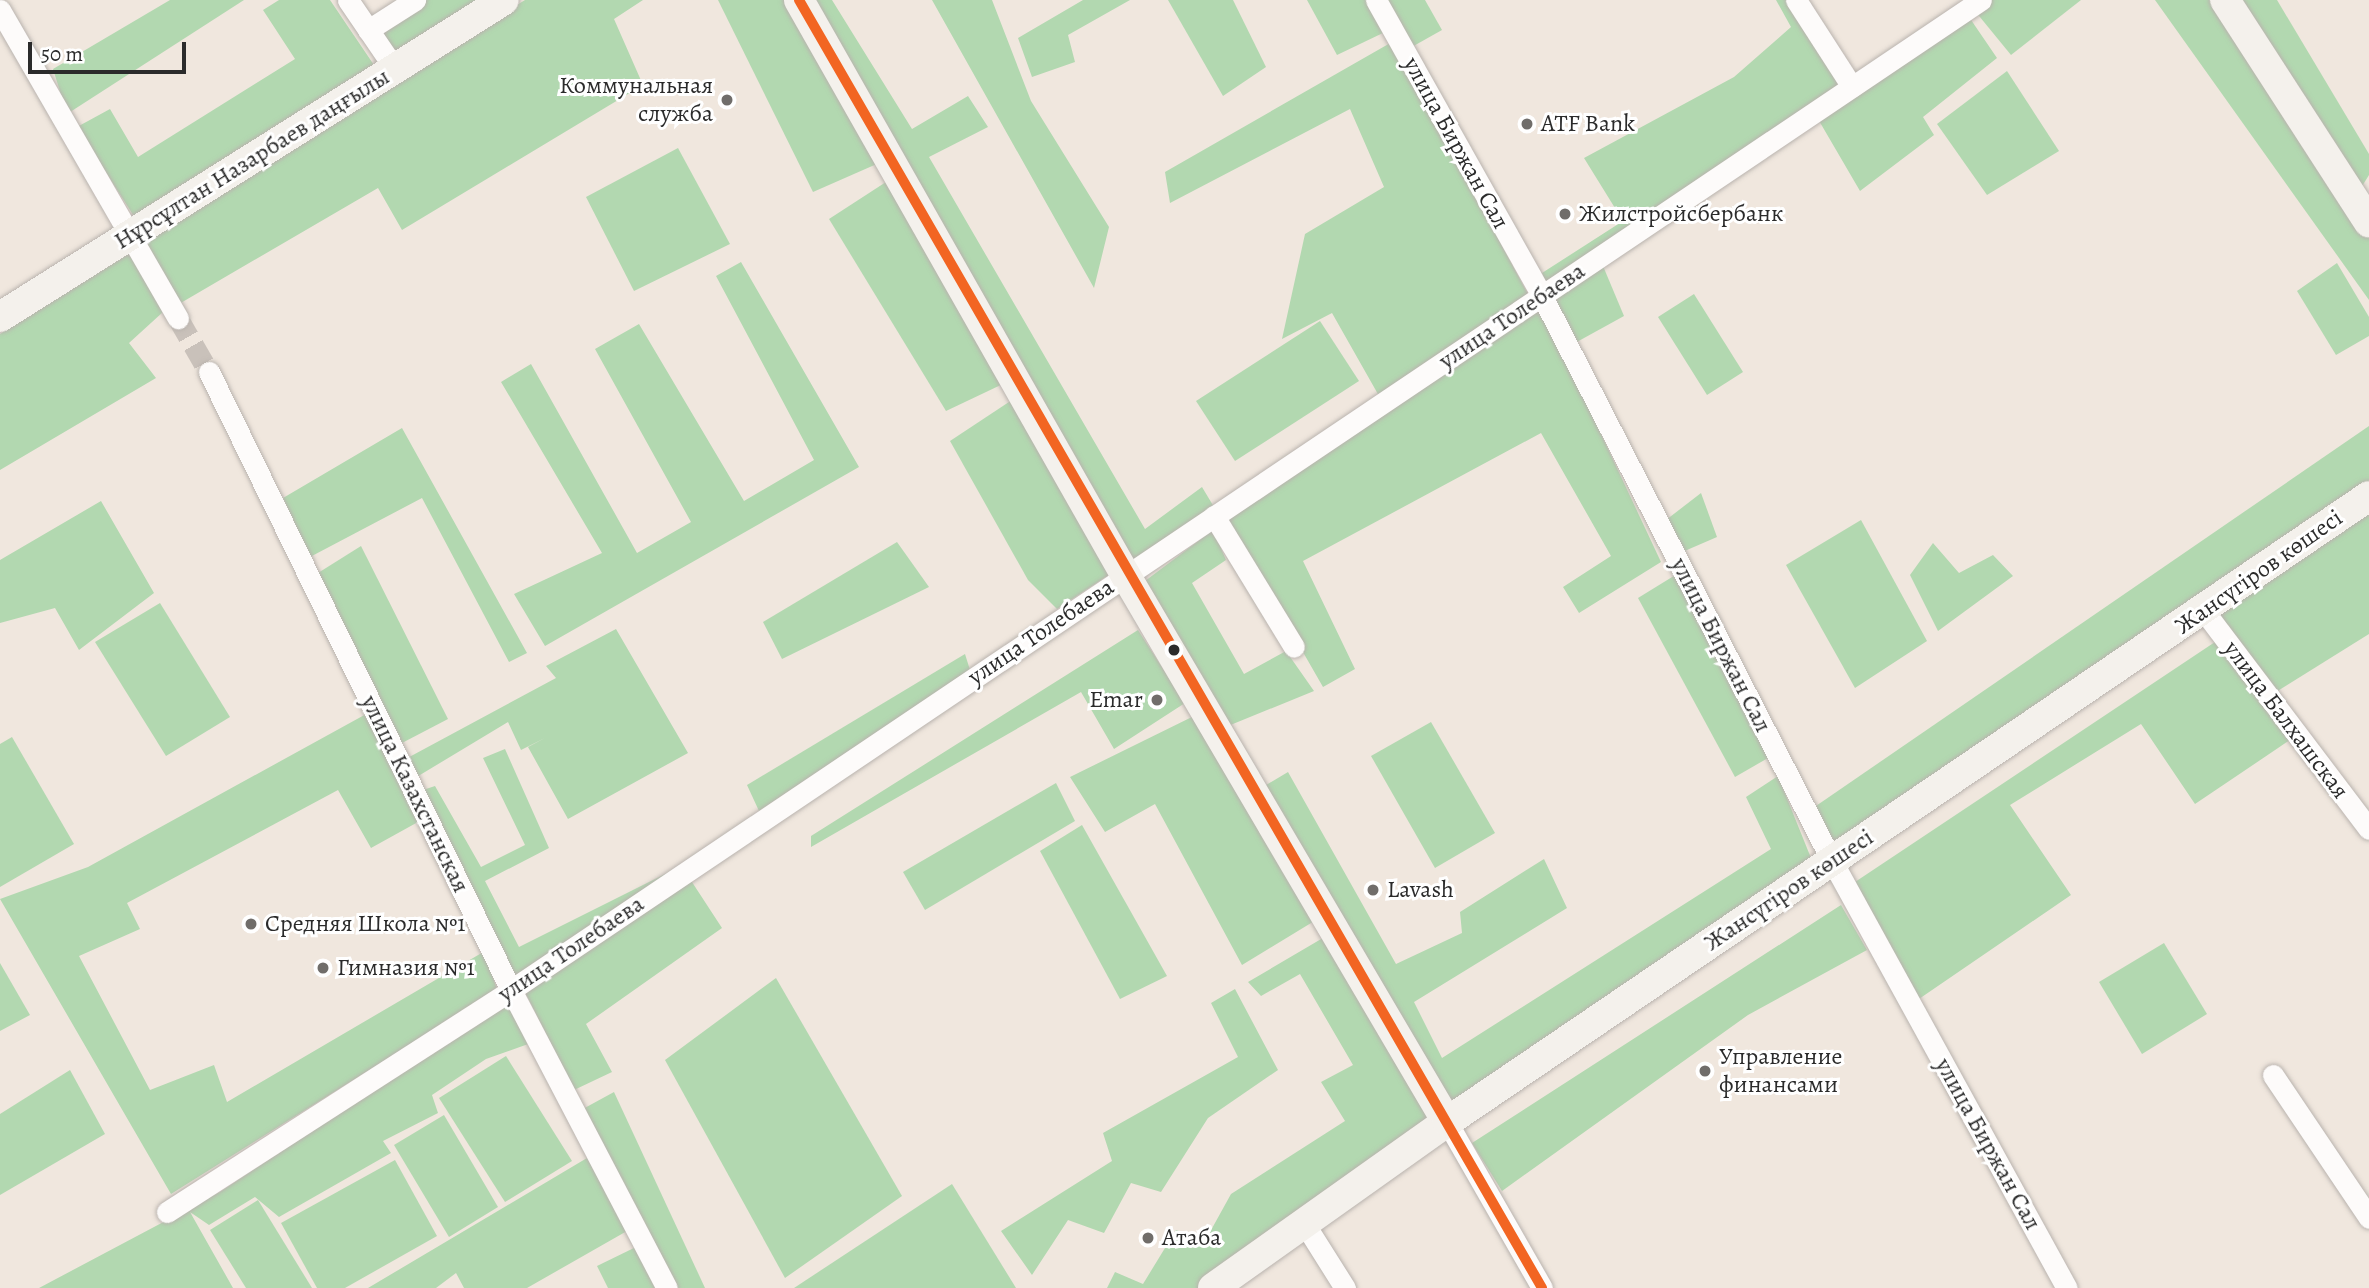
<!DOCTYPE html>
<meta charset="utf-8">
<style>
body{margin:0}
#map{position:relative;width:2369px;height:1288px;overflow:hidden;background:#f0e7de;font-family:Alegreya,serif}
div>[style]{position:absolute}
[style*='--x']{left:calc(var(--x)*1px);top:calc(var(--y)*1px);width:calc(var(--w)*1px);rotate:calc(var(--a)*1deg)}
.green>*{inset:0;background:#b2d8b0}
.street-tunnel>*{height:21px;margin-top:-10.5px;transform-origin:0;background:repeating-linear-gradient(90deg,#c9c1ba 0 21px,transparent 0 31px)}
.roads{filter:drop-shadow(0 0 2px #b9b3ae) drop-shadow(0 0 2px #b9b3ae)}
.street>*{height:21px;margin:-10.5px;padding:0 10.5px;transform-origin:10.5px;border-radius:10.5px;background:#fdfbfa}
.secondary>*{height:30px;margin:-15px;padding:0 15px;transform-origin:15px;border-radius:15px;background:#f4f1ec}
.bus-1>*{height:10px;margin:-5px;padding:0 5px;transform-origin:5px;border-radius:5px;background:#f26522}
.dots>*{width:19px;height:19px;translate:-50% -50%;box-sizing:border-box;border:4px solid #fff;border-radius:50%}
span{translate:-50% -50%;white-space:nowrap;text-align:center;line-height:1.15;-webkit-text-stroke:6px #fff;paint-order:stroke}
.poi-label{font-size:24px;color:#2b2b2b}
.right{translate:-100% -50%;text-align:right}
.left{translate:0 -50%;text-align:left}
.street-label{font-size:24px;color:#2b2b2b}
.scale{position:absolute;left:28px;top:42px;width:158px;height:32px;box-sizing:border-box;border:4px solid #2b2b2b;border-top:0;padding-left:9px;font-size:21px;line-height:24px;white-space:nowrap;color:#2b2b2b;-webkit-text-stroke:5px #fff;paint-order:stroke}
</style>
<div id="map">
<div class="green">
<div style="clip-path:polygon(170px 0,244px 0,67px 114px,53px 69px)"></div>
<div style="clip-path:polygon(279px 0,330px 0,376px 68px,137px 221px,77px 127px,110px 109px,138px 157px,295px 59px,263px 10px)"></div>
<div style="clip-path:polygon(426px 0,495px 0,399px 62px,378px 30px)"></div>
<div style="clip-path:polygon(525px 0,643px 0,614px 19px,643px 85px,402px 230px,378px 188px,179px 304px,144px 237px)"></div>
<div style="clip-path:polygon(718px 0,785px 0,879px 163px,813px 192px)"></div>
<div style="clip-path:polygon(809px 0,832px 0,912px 129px,968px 96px,988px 127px,929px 157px,1145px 529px,1202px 487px,1214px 507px,1127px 565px)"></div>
<div style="clip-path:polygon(932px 0,992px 0,1031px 101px,1109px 227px,1094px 288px)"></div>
<div style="clip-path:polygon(1083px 0,1130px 0,1068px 35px,1075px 62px,1032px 77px,1018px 38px)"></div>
<div style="clip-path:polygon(1168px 0,1233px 0,1266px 67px,1223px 96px)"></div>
<div style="clip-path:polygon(1307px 0,1367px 0,1385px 32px,1337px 55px)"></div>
<div style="clip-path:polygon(1383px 0,1425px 0,1442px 30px,1410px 48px)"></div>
<div style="clip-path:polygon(1776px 0,1792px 0,1847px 84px,1548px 287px,1542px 273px,1623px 221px,1584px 158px,1734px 77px,1791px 27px)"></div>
<div style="clip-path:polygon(1991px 0,2081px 0,2011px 55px,1975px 11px)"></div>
<div style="clip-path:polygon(2155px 0,2216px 0,2369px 235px,2369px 300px)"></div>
<div style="clip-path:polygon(2236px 0,2277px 0,2369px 154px,2369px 175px,2359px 191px)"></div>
<div style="clip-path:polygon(1967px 14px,1997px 58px,1923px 117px,1934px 135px,1860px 191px,1818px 119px)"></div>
<div style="clip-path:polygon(1392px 42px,1529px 296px,1383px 403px,1332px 313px,1282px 339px,1305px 234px,1384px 187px,1350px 109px,1170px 203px,1165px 172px)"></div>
<div style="clip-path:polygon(2007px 71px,2059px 151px,1987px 195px,1937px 124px)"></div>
<div style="clip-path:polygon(678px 148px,730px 244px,634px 291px,586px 197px)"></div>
<div style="clip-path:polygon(886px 182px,1005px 383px,946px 411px,829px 219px)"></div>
<div style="clip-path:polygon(132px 252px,163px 312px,129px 343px,156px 378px,0 470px,0 334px)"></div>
<div style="clip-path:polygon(741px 262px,859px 467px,545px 646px,514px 594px,602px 553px,501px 382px,531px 364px,637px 553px,691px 522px,595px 349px,639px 324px,744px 501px,814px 460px,716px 276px)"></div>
<div style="clip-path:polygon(2337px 263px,2369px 317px,2369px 336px,2336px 355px,2297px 291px)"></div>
<div style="clip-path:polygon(1603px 266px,1624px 316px,1575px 343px,1553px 295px)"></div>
<div style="clip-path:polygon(1694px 294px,1743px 372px,1707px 395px,1658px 317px)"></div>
<div style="clip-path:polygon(1541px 306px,1661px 562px,1579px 613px,1563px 587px,1611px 556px,1541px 433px,1303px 561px,1355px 669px,1323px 687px,1226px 518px)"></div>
<div style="clip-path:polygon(1320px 321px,1359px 381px,1235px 461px,1196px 401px)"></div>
<div style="clip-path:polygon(1015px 398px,1110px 574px,1057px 609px,1028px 580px,950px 441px)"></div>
<div style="clip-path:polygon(2369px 426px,2369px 486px,1837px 851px,1813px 808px)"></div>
<div style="clip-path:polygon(402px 428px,527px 653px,509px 662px,422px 498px,310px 557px,283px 498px)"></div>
<div style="clip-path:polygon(1701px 493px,1717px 537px,1680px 553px,1666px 520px)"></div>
<div style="clip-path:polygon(101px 501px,154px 593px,79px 650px,55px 608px,0 623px,0 560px)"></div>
<div style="clip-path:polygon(2369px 506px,2369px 634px,2276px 692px,2214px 612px)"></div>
<div style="clip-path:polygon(1861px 520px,1927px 641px,1855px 688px,1786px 565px)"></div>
<div style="clip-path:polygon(1213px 530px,1226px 560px,1192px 583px,1244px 674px,1286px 651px,1314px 691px,1228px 726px,1141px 584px)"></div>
<div style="clip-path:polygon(897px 542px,929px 587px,782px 659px,763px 622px)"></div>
<div style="clip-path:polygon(1933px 543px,1959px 573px,1993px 555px,2013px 576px,1938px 631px,1910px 575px)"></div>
<div style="clip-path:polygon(361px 546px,448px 719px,402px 743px,318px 573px)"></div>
<div style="clip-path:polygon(1677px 574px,1768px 758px,1735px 777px,1638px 598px)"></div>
<div style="clip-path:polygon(160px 603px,230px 717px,166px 756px,95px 642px)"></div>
<div style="clip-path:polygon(616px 629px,688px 753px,568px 819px,528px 747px,545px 738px,521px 750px,508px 722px,415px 778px,400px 762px,556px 678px,546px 666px)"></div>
<div style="clip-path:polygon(1138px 630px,1185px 703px,1114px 749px,1081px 692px,811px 847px,811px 836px)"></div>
<div style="clip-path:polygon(2215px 642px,2290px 740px,2195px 804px,2141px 724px,2010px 805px,2071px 895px,1916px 1001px,1846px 888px)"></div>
<div style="clip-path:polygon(965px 654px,970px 670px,759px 811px,747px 785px)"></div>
<div style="clip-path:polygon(368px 713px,418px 822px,371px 848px,338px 790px,127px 903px,140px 929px,79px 956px,150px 1090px,214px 1065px,227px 1102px,485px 951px,497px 990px,171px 1194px,0 899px,88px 867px)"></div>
<div style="clip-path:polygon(1200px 713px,1316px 920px,1242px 965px,1155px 804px,1105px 832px,1070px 777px)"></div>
<div style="clip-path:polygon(1431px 722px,1495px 833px,1435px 868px,1371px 756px)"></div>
<div style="clip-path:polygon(12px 737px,74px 844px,0 887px,0 744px)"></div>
<div style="clip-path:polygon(505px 749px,549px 848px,485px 881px,519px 947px,673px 870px,513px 978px,423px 790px,435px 786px,481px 867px,525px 845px,483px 758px)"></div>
<div style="clip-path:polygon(1288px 772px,1396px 964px,1462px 933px,1460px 912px,1544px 859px,1567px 908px,1414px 1002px,1442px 1058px,1771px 849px,1746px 797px,1778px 776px,1813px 863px,1450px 1109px,1261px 788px)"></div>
<div style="clip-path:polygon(1056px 783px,1075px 821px,925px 910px,903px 872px)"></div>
<div style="clip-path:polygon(1082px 825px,1167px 976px,1120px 999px,1040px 851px)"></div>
<div style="clip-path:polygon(690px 879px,722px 928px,586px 1024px,612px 1072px,574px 1090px,525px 992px)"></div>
<div style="clip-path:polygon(1841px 905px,1867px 950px,1748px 1015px,1502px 1191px,1472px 1143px)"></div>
<div style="clip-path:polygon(1328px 935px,1433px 1123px,1199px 1288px,1107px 1288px,1115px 1272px,1143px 1284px,1176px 1230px,1205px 1241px,1231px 1194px,1345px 1121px,1321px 1082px,1353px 1065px,1300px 974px,1261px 996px,1248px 982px)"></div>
<div style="clip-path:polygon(2164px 943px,2207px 1014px,2142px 1054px,2099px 982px)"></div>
<div style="clip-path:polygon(0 963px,30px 1015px,0 1031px)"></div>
<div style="clip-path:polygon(776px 978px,902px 1196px,785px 1278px,665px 1060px)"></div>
<div style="clip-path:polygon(1235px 989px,1278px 1070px,1208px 1118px,1161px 1192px,1131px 1183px,1104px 1233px,1068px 1220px,1032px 1275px,1001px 1231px,1112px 1161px,1103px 1133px,1238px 1057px,1211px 1003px)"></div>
<div style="clip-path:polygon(510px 1001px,531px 1043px,486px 1059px,432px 1095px,438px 1113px,383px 1141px,391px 1153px,279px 1217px,255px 1197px,209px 1225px,190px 1212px,233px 1288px,39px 1288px,220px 1192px)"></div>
<div style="clip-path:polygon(506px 1056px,572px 1161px,505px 1202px,439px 1098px)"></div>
<div style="clip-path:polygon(70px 1070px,105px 1134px,0 1195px,0 1114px)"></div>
<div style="clip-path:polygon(614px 1092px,705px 1288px,676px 1288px,581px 1110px)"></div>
<div style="clip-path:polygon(444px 1115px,498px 1207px,449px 1237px,394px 1145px)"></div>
<div style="clip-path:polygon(587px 1158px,627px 1231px,527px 1288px,464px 1288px,456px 1273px,436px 1288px,368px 1288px)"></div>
<div style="clip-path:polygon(395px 1160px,437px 1236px,345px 1288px,317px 1288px,281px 1223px)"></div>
<div style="clip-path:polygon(952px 1184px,1016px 1288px,794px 1288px)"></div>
<div style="clip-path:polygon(258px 1200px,312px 1288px,246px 1288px,210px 1230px)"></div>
<div style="clip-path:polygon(638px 1246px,657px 1288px,608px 1288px,597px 1266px)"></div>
</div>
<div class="street-tunnel">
<div style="--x:178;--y:318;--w:62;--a:60.1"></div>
</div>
<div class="roads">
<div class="street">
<div style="--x:348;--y:0;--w:83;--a:55.7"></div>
<div style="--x:1376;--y:0;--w:339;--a:60.7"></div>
<div style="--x:1542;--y:296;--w:635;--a:62.83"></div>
<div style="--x:1832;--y:861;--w:487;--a:61.2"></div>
<div style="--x:1796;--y:0;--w:103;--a:57.2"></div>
<div style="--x:0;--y:10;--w:356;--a:60"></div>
<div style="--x:368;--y:30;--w:56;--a:-32.6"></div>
<div style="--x:209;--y:372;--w:688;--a:63.96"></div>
<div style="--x:511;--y:990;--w:336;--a:62.4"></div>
<div style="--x:1214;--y:516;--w:153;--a:58.6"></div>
<div style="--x:2204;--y:611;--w:273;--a:52.9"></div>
<div style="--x:2273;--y:1075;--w:172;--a:56.1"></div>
<div style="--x:1447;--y:1122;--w:191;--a:60.2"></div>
<div style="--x:167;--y:1212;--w:409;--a:-32.8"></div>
<div style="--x:511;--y:990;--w:1772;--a:-33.96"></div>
<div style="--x:1304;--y:1223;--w:77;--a:57.8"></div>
</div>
<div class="secondary">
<div style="--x:799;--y:0;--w:662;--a:60.42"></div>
<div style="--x:1126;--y:576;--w:633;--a:59.55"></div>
<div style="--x:2225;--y:0;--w:265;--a:57.1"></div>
<div style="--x:0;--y:317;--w:595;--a:-32.17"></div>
<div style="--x:1213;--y:1288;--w:287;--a:-35.4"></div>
<div style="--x:1447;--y:1122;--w:1114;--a:-34.17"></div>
</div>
</div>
<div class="bus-1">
<div style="--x:799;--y:0;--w:1487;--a:60.02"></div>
</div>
<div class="dots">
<div style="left:727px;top:100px;background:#706d6a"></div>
<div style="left:1527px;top:124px;background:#706d6a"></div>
<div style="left:1565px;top:214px;background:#706d6a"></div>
<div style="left:1174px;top:650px;background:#2b2b2b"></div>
<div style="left:1157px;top:700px;background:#706d6a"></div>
<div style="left:1373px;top:890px;background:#706d6a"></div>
<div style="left:251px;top:924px;background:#706d6a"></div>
<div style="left:323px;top:968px;background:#706d6a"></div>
<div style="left:1705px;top:1071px;background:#706d6a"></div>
<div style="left:1148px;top:1238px;background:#706d6a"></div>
</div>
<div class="poi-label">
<span class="right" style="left:713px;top:100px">Коммунальная<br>служба</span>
<span class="left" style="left:1541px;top:124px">ATF Bank</span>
<span class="left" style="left:1579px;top:214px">Жилстройсбербанк</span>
<span class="right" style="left:1143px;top:700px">Emar</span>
<span class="left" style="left:1387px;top:890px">Lavash</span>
<span class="left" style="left:265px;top:924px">Средняя Школа №1</span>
<span class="left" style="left:337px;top:968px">Гимназия №1</span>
<span class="left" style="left:1719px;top:1071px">Управление<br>финансами</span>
<span class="left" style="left:1162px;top:1238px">Атаба</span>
</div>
<div class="street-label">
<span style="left:1456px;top:143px;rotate:61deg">улица Биржан Сал</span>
<span style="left:252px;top:159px;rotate:-32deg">Нұрсұлтан Назарбаев даңғылы</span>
<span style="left:1512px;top:316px;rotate:-34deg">улица Толебаева</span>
<span style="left:2259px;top:572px;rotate:-35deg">Жансүгіров көшесі</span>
<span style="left:1041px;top:632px;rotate:-34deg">улица Толебаева</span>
<span style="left:1721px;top:645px;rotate:63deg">улица Биржан Сал</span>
<span style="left:2286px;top:720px;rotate:53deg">улица Балхашская</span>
<span style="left:415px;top:794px;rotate:64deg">улица Казахстанская</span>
<span style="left:1789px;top:890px;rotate:-34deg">Жансүгіров көшесі</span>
<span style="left:571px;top:949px;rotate:-34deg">улица Толебаева</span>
<span style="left:1988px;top:1144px;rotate:61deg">улица Биржан Сал</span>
</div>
<div class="scale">50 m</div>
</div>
